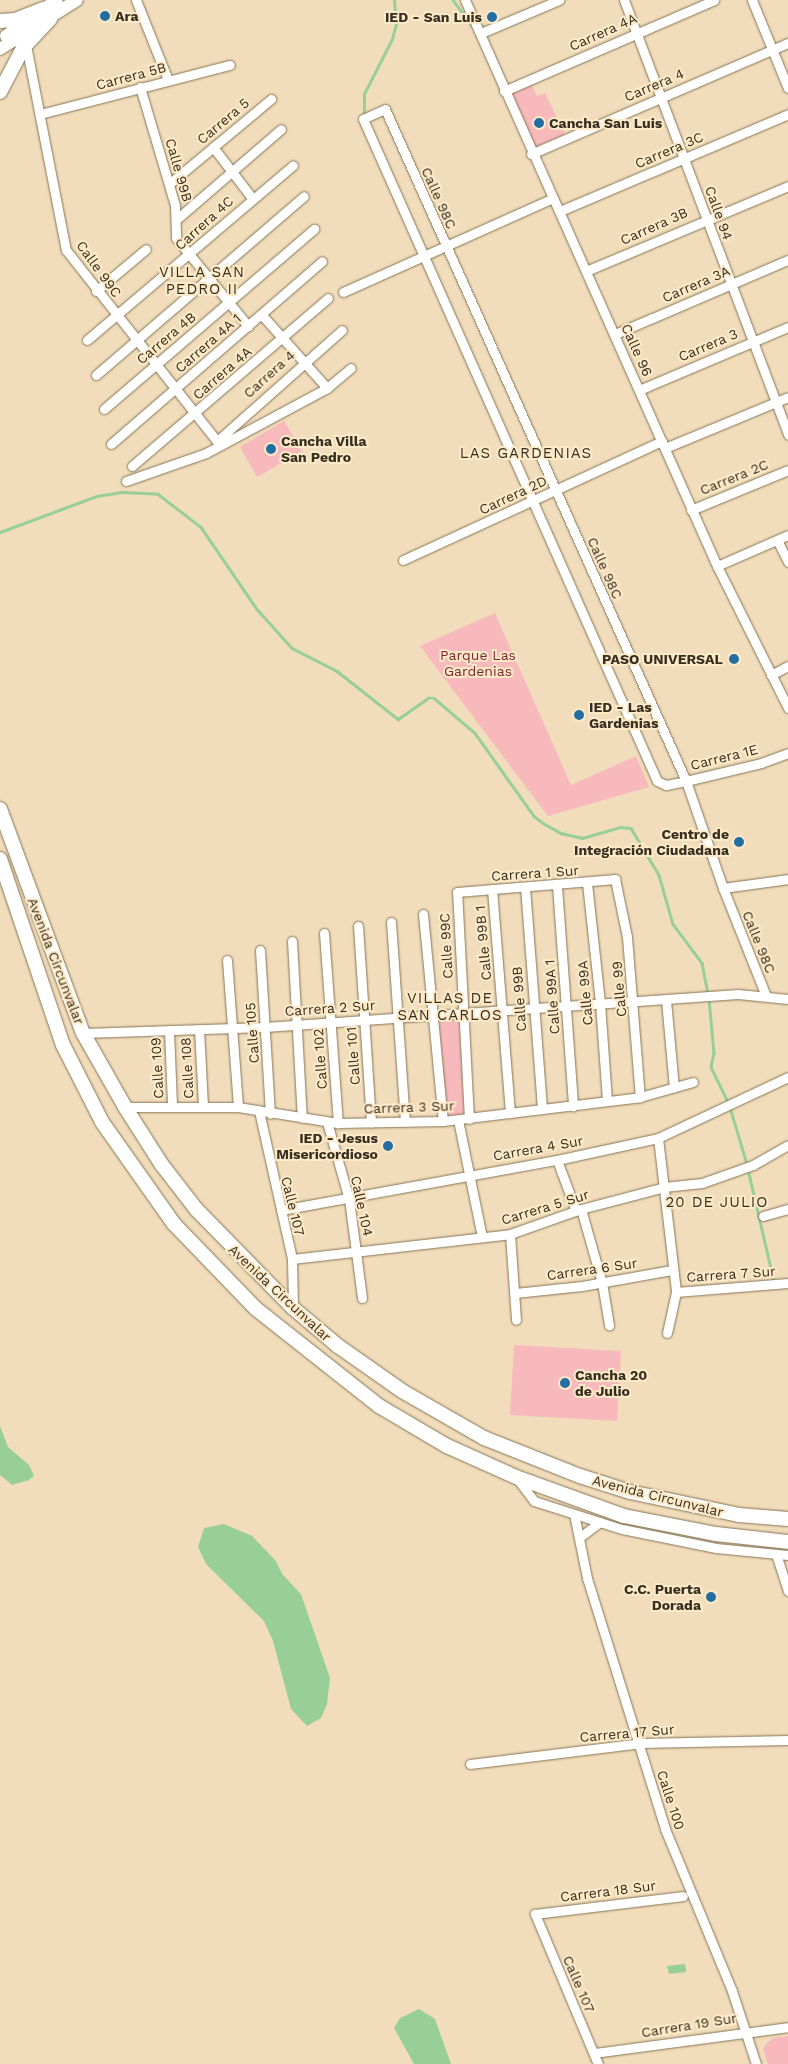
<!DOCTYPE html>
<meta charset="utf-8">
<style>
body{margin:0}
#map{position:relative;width:788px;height:2064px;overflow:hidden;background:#f1ddbb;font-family:"Work Sans",sans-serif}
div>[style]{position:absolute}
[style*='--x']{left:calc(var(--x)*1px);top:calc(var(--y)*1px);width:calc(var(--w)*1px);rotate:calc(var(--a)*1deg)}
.green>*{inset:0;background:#f7b9bc}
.water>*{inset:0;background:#98cf99}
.stream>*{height:2.5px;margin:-1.25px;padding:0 1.25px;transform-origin:1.25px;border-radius:1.25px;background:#98cf99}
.roads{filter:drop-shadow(0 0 1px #867455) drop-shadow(0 0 1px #867455)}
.minor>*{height:9px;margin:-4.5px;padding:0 4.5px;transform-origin:4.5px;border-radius:4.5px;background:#fff}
.secondary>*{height:12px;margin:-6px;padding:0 6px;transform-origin:6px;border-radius:6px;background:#fff}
.trunk>*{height:14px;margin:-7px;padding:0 7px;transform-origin:7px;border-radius:7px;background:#fff}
.dots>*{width:14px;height:14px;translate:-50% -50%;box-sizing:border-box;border:2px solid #ffeac8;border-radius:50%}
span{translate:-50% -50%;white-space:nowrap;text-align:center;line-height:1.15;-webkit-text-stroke:4px #ffeac8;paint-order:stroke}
.poi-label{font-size:14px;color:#362f21;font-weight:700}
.left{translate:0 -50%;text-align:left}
.right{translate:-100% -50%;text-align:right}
.street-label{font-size:14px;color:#362f21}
.park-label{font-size:14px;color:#802534}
.neighbourhood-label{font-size:15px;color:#362f21;letter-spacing:1px}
</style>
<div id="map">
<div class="green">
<div style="clip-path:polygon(531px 84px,537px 96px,545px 93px,565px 134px,533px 149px,508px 94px)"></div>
<div style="clip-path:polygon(284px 421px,302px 451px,257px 477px,240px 447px)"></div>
<div style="clip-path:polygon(495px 613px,571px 785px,636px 756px,649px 787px,548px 816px,420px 646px)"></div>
<div style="clip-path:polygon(459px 1018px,464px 1115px,446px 1116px,439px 1019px)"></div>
<div style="clip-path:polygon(514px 1345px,621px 1351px,617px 1421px,510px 1415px)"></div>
<div style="clip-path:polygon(788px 2036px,788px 2064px,768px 2064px,763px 2049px,767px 2043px,773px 2038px)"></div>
</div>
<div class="water">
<div style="clip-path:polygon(0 1426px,8px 1447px,29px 1465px,34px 1476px,29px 1480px,12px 1485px,0 1475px)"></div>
<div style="clip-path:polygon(224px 1524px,252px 1536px,275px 1560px,283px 1575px,301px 1594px,330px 1678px,327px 1704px,321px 1718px,307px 1726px,291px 1709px,273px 1641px,264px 1621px,206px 1564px,198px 1547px,204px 1528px)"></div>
<div style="clip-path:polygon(685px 1964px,686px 1972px,669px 1974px,667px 1966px)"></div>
<div style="clip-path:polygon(419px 2009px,435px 2019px,451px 2064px,414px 2064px,394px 2028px,400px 2018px)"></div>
</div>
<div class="stream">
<div style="--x:453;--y:0;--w:34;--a:53"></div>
<div style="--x:364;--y:117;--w:23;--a:-90"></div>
<div style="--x:364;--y:94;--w:62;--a:-63"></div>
<div style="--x:392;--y:39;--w:16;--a:-75"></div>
<div style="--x:396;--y:24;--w:24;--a:-95"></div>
<div style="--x:0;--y:532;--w:103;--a:-20.4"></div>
<div style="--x:97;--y:496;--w:26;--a:-9"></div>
<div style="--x:123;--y:492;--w:35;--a:3"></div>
<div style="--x:158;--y:494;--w:54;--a:37.5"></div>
<div style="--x:201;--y:527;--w:99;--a:55.7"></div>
<div style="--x:257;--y:609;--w:52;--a:48.1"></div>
<div style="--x:292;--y:648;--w:51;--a:27.1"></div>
<div style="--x:337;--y:671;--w:78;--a:38.2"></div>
<div style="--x:398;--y:719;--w:37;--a:-35"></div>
<div style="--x:428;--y:698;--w:6;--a:0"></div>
<div style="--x:434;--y:698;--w:54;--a:40.5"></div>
<div style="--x:475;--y:733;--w:102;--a:54.6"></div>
<div style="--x:534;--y:816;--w:11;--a:38"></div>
<div style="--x:543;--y:823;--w:21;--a:29"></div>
<div style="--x:561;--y:833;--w:22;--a:13"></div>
<div style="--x:582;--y:838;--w:40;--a:-16"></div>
<div style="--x:620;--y:827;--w:11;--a:5"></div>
<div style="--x:631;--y:828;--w:55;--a:59.2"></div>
<div style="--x:659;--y:875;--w:51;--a:74.1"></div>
<div style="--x:673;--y:924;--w:49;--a:53.4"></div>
<div style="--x:702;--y:963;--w:32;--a:79"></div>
<div style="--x:709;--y:999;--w:54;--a:84.7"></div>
<div style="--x:714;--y:1053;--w:14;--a:102"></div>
<div style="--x:711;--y:1067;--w:39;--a:64"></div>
<div style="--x:730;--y:1107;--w:59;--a:73.4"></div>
<div style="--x:748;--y:1169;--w:116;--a:77"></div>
</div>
<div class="roads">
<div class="minor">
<div style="--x:136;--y:0;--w:86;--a:68.2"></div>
<div style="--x:465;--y:0;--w:620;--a:66"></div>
<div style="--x:717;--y:566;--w:159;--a:63.4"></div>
<div style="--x:624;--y:0;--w:465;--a:69.3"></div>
<div style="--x:752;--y:0;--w:95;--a:67.8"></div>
<div style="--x:481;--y:33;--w:85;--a:-22.9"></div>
<div style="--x:26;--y:45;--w:209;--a:79"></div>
<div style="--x:66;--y:250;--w:248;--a:51.7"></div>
<div style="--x:140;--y:87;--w:123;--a:73.5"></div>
<div style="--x:175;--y:205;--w:33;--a:88"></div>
<div style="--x:176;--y:238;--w:114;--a:50.7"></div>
<div style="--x:504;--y:91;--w:229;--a:-23.4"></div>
<div style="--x:40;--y:114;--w:196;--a:-14.5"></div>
<div style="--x:213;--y:147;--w:64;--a:52.6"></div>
<div style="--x:531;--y:154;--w:280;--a:-23.4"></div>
<div style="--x:169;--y:184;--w:133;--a:-39.8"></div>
<div style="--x:560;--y:211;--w:248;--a:-23"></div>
<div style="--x:178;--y:218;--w:136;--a:-40.8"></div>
<div style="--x:586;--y:271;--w:219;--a:-22.8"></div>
<div style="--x:96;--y:291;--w:65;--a:-40"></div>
<div style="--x:343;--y:292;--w:230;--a:-24.1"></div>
<div style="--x:262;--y:315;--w:98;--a:48.3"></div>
<div style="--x:615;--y:334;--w:188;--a:-23.2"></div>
<div style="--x:87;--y:340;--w:270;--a:-40.3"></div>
<div style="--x:96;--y:375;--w:274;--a:-40.7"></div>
<div style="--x:639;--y:390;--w:162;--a:-22.9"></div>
<div style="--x:104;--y:409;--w:277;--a:-40.6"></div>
<div style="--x:217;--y:441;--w:167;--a:-41.6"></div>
<div style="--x:111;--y:444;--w:279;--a:-40.9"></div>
<div style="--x:665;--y:448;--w:133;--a:-22.5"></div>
<div style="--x:132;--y:466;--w:258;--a:-40.6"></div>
<div style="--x:126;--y:481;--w:85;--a:-19.3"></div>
<div style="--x:206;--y:453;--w:137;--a:-28.2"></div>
<div style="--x:327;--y:388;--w:31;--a:-40"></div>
<div style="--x:691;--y:510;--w:105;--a:-22.4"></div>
<div style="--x:777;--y:540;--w:25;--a:63"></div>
<div style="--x:403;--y:560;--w:285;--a:-24.7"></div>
<div style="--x:717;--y:566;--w:77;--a:-23.6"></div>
<div style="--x:771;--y:675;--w:19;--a:-28"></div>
<div style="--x:587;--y:883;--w:121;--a:83.8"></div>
<div style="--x:600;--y:1003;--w:98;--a:85.9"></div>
<div style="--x:557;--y:886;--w:221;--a:85.8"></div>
<div style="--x:525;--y:887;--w:223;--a:85.6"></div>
<div style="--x:723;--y:888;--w:66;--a:-7.9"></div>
<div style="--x:492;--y:889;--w:225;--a:85.4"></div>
<div style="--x:423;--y:914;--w:208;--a:84.5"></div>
<div style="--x:391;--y:922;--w:200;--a:86"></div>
<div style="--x:358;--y:926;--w:197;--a:86.2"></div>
<div style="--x:324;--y:933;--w:191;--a:85.8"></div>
<div style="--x:292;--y:941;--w:177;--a:86.8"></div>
<div style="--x:260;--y:950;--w:164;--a:86.5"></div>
<div style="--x:227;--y:960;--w:147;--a:85.7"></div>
<div style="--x:766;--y:996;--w:116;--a:-111.7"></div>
<div style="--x:723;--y:888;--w:113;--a:-109.1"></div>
<div style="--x:686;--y:781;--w:736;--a:-114.13"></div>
<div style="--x:385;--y:109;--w:24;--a:156"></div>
<div style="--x:363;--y:119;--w:724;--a:66.05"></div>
<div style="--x:657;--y:781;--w:10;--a:24"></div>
<div style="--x:666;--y:785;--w:20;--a:-11"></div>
<div style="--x:686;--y:781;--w:77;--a:-13.5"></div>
<div style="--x:761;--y:763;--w:29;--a:-20"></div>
<div style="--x:666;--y:1000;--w:88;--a:84.8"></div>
<div style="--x:199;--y:1029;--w:77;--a:87"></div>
<div style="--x:169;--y:1030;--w:76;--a:87.7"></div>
<div style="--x:83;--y:1033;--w:182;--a:-1.9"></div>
<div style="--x:265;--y:1027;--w:474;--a:-4"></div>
<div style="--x:738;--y:994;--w:50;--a:5.7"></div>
<div style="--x:125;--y:1107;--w:113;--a:0"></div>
<div style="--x:238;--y:1107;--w:101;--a:9.1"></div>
<div style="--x:338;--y:1123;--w:105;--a:-1.1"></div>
<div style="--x:443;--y:1121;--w:198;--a:-6.9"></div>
<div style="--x:640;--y:1097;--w:55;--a:-15.8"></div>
<div style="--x:259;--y:1111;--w:152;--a:77.4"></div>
<div style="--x:292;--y:1259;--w:49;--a:88.8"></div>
<div style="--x:469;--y:1119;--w:227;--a:-93"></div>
<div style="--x:457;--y:892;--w:159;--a:-4.7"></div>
<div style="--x:615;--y:879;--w:59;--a:78.3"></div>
<div style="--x:627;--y:937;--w:161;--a:85.4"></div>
<div style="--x:458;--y:1120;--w:119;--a:78.4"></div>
<div style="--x:327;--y:1122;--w:80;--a:74.1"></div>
<div style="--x:349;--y:1199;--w:100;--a:82.5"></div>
<div style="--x:658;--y:1138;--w:155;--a:83.3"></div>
<div style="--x:676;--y:1292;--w:42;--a:102.4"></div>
<div style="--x:557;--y:1160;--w:54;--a:69.6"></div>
<div style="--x:581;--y:1209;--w:77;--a:74.2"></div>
<div style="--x:602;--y:1283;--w:43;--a:80.5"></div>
<div style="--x:281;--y:1210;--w:280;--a:-10.3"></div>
<div style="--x:557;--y:1160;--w:103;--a:-12.3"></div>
<div style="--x:658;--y:1138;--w:144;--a:-25.1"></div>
<div style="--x:763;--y:1216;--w:26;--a:-16"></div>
<div style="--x:510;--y:1234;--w:86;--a:86"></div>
<div style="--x:292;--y:1259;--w:219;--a:-6.5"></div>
<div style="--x:510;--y:1234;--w:75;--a:-19.4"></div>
<div style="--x:581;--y:1209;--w:86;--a:-14.8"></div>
<div style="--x:664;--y:1187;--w:38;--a:-6"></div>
<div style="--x:702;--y:1183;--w:54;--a:-19.4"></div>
<div style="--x:753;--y:1165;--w:40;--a:-29.7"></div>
<div style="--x:676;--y:1292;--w:112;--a:-4.6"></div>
<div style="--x:515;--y:1293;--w:67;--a:-6"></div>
<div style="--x:582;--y:1286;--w:91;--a:-10.1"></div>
<div style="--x:516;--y:1477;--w:30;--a:53"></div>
<div style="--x:534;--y:1501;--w:92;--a:17.7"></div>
<div style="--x:622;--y:1529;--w:96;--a:11.4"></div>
<div style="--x:716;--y:1548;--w:72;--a:5.6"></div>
<div style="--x:574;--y:1514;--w:65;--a:78.5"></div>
<div style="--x:587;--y:1578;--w:263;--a:72.7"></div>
<div style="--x:665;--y:1829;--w:175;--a:67.5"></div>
<div style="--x:732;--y:1991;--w:77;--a:71.8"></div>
<div style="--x:580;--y:1537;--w:25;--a:-37"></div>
<div style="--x:776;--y:1554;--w:39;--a:72"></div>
<div style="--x:470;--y:1764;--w:171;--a:-7"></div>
<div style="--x:640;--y:1743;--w:148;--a:-1.2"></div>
<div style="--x:594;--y:2053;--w:196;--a:-7.6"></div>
<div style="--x:598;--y:2064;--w:163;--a:-112.8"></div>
<div style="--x:535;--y:1914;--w:149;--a:-6.9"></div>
</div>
<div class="secondary">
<div style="--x:6;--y:36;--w:62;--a:-35.2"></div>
<div style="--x:0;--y:49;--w:91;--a:-32.5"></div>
</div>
<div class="trunk">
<div style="--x:0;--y:21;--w:15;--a:-4"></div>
<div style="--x:15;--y:20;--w:31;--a:-21"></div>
<div style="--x:0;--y:92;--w:50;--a:-62.4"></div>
<div style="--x:23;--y:48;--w:40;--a:-47"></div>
<div style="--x:0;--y:809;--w:239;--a:69.7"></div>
<div style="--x:83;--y:1033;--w:85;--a:60.4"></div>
<div style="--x:125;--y:1107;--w:69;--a:57.5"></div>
<div style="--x:162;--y:1165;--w:56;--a:52.3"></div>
<div style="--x:196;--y:1209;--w:139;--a:45.6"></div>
<div style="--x:293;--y:1308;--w:59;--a:40.2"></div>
<div style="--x:338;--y:1346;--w:78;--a:35.1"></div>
<div style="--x:402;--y:1391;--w:95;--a:29.8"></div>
<div style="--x:484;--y:1438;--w:103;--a:21.6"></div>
<div style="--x:580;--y:1476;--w:52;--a:17.7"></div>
<div style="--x:630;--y:1492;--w:111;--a:11.9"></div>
<div style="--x:739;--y:1515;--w:49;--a:4.7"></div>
<div style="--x:0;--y:859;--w:196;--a:71.3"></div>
<div style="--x:63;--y:1045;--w:86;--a:63.1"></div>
<div style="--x:102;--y:1122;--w:125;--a:54.8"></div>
<div style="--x:174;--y:1224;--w:117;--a:46"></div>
<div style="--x:255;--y:1308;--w:158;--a:38.3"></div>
<div style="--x:379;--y:1406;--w:79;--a:30.5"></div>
<div style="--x:447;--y:1446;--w:76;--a:24.2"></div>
<div style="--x:516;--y:1477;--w:115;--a:19.9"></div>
<div style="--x:624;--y:1516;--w:94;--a:11.1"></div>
<div style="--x:716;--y:1534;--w:72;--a:6.3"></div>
</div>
</div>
<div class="dots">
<div style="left:105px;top:16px;background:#226ea1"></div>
<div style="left:492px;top:17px;background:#226ea1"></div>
<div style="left:539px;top:123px;background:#226ea1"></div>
<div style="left:271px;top:449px;background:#226ea1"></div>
<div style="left:734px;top:659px;background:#226ea1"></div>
<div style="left:579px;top:715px;background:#226ea1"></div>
<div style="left:739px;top:842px;background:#226ea1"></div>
<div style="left:388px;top:1146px;background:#226ea1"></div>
<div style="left:565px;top:1383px;background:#226ea1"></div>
<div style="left:711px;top:1597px;background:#226ea1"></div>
</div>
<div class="poi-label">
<span class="left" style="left:115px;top:16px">Ara</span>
<span class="right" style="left:482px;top:17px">IED - San Luis</span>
<span class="left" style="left:549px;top:123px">Cancha San Luis</span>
<span class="left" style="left:281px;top:449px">Cancha Villa<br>San Pedro</span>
<span class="right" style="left:723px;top:659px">PASO UNIVERSAL</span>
<span class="left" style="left:589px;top:715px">IED - Las<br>Gardenias</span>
<span class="right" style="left:729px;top:842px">Centro de<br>Integración Ciudadana</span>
<span class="right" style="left:378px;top:1146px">IED - Jesus<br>Misericordioso</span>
<span class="left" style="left:575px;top:1383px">Cancha 20<br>de Julio</span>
<span class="right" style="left:701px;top:1597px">C.C. Puerta<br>Dorada</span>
</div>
<div class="street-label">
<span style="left:603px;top:32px;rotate:-24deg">Carrera 4A</span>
<span style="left:131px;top:76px;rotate:-15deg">Carrera 5B</span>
<span style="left:654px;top:85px;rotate:-23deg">Carrera 4</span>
<span style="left:223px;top:121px;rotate:-40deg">Carrera 5</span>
<span style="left:669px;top:150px;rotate:-23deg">Carrera 3C</span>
<span style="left:179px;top:170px;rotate:74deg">Calle 99B</span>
<span style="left:439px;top:198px;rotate:66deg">Calle 98C</span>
<span style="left:719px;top:213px;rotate:70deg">Calle 94</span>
<span style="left:204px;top:223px;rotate:-42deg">Carrera 4C</span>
<span style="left:654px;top:226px;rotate:-24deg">Carrera 3B</span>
<span style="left:99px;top:269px;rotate:54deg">Calle 99C</span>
<span style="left:696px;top:284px;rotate:-23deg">Carrera 3A</span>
<span style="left:166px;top:338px;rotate:-40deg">Carrera 4B</span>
<span style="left:208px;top:343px;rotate:-41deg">Carrera 4A 1</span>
<span style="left:708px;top:345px;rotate:-23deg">Carrera 3</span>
<span style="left:637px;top:350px;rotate:66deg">Calle 96</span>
<span style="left:222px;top:373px;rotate:-41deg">Carrera 4A</span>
<span style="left:269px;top:374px;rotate:-42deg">Carrera 4</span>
<span style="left:734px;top:477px;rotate:-22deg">Carrera 2C</span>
<span style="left:513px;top:495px;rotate:-25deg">Carrera 2D</span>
<span style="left:605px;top:568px;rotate:66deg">Calle 98C</span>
<span style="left:724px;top:757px;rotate:-14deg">Carrera 1E</span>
<span style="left:535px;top:873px;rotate:-4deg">Carrera 1 Sur</span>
<span style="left:759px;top:942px;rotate:68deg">Calle 98C</span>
<span style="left:483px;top:943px;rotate:-95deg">Calle 99B 1</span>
<span style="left:446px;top:946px;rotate:-93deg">Calle 99C</span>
<span style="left:56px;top:961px;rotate:69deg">Avenida Circunvalar</span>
<span style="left:619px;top:989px;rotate:-95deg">Calle 99</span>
<span style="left:585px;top:993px;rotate:-95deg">Calle 99A</span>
<span style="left:552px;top:997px;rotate:-94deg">Calle 99A 1</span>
<span style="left:519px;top:999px;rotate:-94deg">Calle 99B</span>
<span style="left:330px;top:1008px;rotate:-4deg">Carrera 2 Sur</span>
<span style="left:252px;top:1033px;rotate:-94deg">Calle 105</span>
<span style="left:353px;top:1056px;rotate:-94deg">Calle 101</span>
<span style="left:320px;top:1059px;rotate:-94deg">Calle 102</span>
<span style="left:157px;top:1068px;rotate:-93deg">Calle 109</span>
<span style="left:187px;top:1068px;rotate:-93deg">Calle 108</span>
<span style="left:409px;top:1107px;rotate:-2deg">Carrera 3 Sur</span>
<span style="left:538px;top:1148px;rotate:-10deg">Carrera 4 Sur</span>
<span style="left:293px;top:1206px;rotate:76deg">Calle 107</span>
<span style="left:362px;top:1206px;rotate:78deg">Calle 104</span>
<span style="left:545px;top:1207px;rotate:-17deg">Carrera 5 Sur</span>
<span style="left:592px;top:1269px;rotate:-8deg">Carrera 6 Sur</span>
<span style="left:731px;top:1274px;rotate:-4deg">Carrera 7 Sur</span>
<span style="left:280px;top:1293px;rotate:43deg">Avenida Circunvalar</span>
<span style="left:658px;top:1496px;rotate:14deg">Avenida Circunvalar</span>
<span style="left:627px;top:1733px;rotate:-5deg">Carrera 17 Sur</span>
<span style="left:671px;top:1800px;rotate:72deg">Calle 100</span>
<span style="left:608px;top:1891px;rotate:-7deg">Carrera 18 Sur</span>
<span style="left:579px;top:1984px;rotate:67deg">Calle 107</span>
<span style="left:689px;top:2025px;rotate:-9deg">Carrera 19 Sur</span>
</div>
<div class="park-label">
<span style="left:478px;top:663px">Parque Las<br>Gardenias</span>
</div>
<div class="neighbourhood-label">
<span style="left:202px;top:281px">VILLA SAN<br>PEDRO II</span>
<span style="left:526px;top:454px">LAS GARDENIAS</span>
<span style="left:450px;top:1007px">VILLAS DE<br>SAN CARLOS</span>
<span style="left:717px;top:1203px">20 DE JULIO</span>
</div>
</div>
